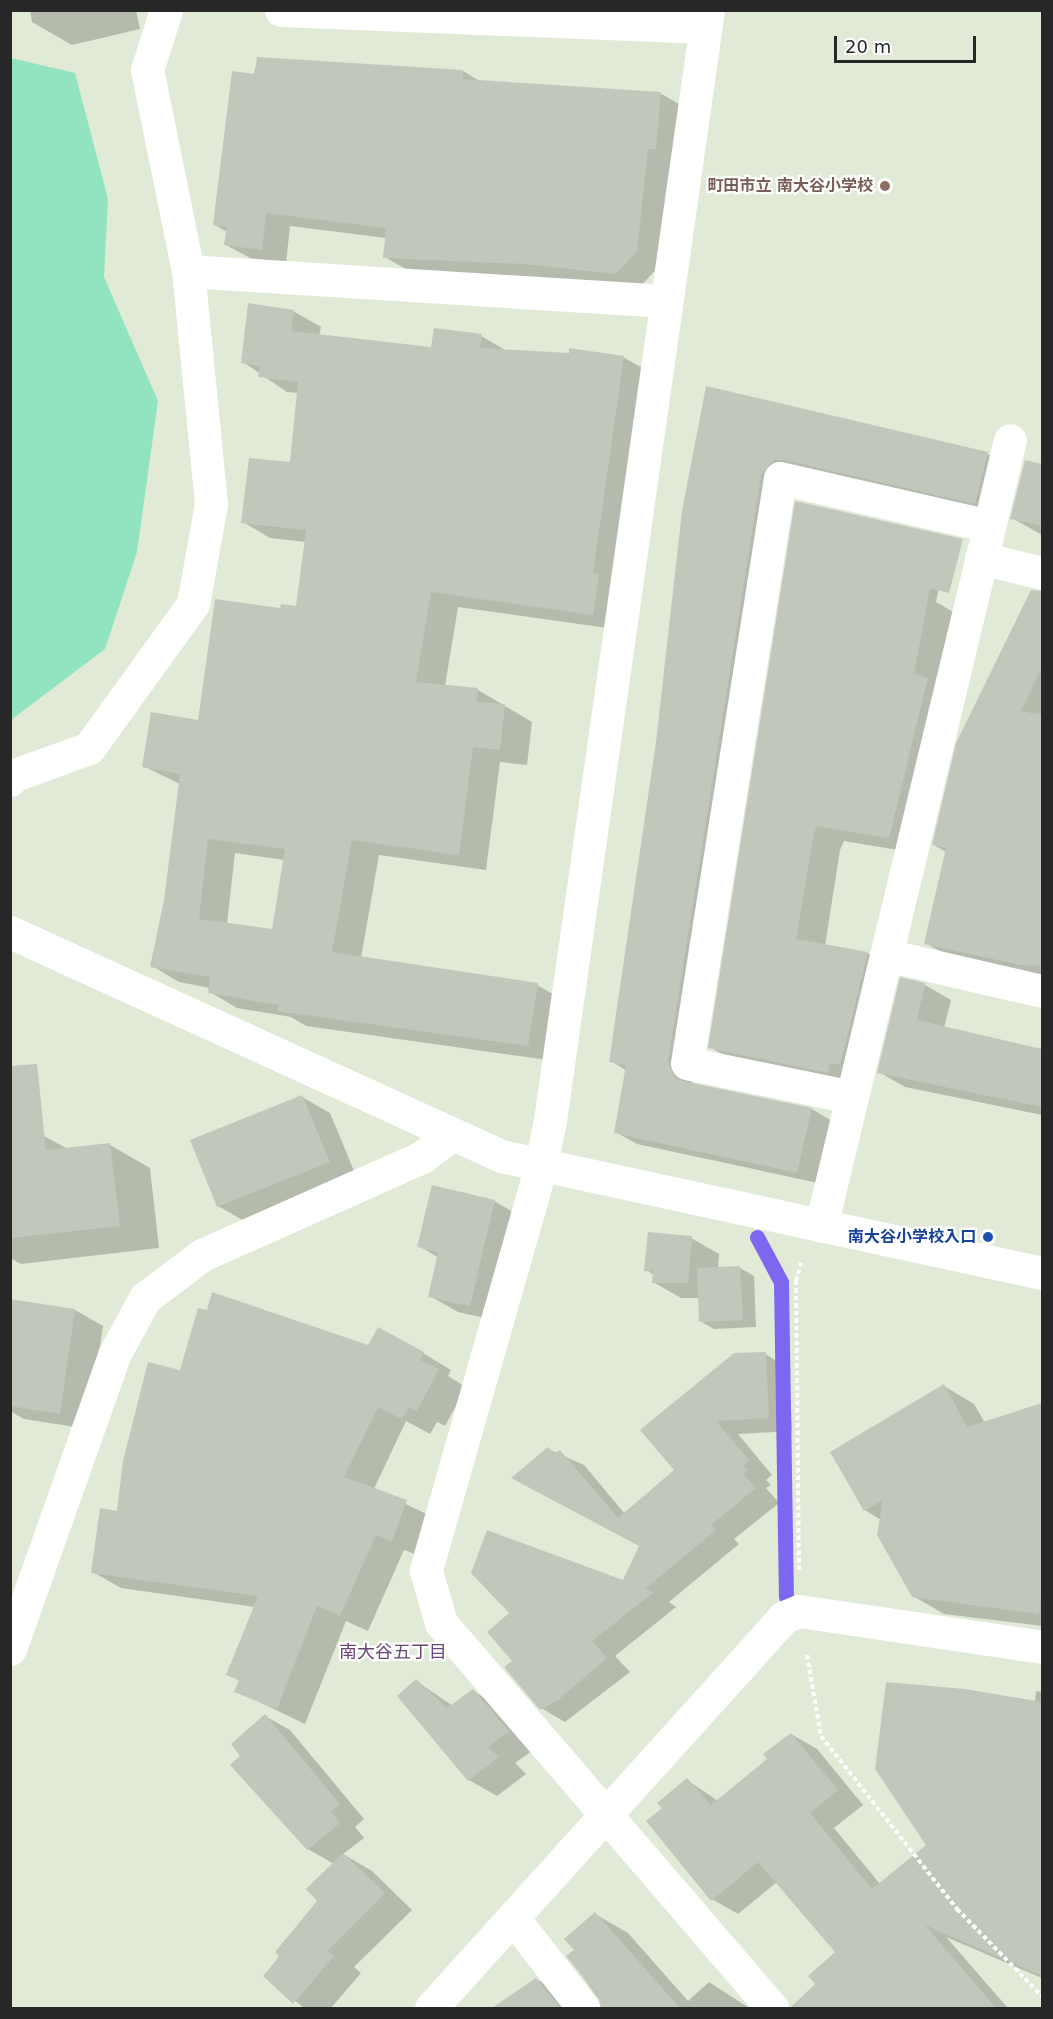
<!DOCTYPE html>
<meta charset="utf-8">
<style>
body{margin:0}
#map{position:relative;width:1053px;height:2019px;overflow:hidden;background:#e1ead7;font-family:"DejaVu Sans","Noto Sans JP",sans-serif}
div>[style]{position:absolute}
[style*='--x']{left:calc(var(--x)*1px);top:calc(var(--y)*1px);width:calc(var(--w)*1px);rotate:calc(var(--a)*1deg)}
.green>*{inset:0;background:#92e3bf}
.shadow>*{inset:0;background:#0003}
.stream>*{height:15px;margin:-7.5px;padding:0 7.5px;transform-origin:7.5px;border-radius:7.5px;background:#7e67f0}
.building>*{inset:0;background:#c1c8bb}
.path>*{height:4px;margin-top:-2px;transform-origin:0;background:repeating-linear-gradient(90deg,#fff 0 4.5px,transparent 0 7.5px)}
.minor>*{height:33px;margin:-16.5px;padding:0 16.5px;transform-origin:16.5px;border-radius:16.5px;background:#fff}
.dots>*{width:16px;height:16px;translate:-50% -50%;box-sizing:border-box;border:3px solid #fff;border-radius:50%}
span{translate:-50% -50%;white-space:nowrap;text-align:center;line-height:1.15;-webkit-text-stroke:4.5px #fff;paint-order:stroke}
.education-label{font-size:16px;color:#785e54;font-weight:700}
.right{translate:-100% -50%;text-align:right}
.transit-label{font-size:16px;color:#164399;font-weight:700}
.neighbourhood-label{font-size:18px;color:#6a4778}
.frame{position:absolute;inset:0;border:12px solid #272727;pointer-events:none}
.scale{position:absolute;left:834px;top:36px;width:142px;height:27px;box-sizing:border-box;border:3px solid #272727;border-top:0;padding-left:8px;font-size:18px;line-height:21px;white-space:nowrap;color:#272727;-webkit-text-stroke:4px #fff;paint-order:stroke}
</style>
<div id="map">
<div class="green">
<div style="clip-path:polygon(11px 58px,75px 73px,108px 199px,104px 277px,158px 401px,137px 552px,105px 649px,11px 720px)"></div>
</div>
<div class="shadow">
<div style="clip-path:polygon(30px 10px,136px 10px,140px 29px,72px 45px,32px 22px)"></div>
<div style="clip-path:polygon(258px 58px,463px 71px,481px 82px,660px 93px,684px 107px,660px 265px,640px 287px,409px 271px,385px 257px,386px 238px,290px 226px,286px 263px,250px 258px,226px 245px,227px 232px,215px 225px)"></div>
<div style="clip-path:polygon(evenodd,293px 311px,321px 327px,319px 336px,432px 349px,481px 336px,507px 351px,623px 357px,651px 373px,621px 630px,458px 607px,445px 686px,478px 690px,532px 722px,527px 765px,500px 762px,486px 870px,379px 855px,361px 958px,537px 985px,565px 1001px,555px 1061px,306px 1026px,291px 1017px,237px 1008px,210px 992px,210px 988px,179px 982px,152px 966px,165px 901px,180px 784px,143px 766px,199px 721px,282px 610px,297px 608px,306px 542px,270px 538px,243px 522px,291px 464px,299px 393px,287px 392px,243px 362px,293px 311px,235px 853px,285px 860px,274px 931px,227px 924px,235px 853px)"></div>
<div style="clip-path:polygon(707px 388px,987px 454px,1008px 465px,996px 514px,786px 478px,689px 1073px,693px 1085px,812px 1109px,832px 1121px,818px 1183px,637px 1144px,616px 1132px,627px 1071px,611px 1061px)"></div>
<div style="clip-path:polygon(1026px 462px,1042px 465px,1042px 535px,1012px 518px)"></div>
<div style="clip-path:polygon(797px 503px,945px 558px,936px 602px,955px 613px,916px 853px,844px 841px,840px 850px,825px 946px,867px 953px,894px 969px,856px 1088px,737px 1063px,710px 1047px)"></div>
<div style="clip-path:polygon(1019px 618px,1042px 623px,1042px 979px,953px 959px,926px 943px,946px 852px,934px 845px)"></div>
<div style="clip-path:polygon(925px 985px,951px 1000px,944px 1028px,1042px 1050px,1042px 1115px,905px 1087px,879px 1072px)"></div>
<div style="clip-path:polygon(302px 1097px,330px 1113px,357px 1178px,246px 1222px,218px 1206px)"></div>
<div style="clip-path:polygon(44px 1136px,68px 1149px,110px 1145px,150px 1168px,159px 1248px,21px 1264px,10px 1258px,10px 1139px)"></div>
<div style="clip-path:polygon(494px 1201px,522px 1217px,498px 1321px,458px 1312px,430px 1296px,439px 1258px,419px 1246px)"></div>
<div style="clip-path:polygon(691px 1238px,719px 1254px,718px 1269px,740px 1268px,754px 1276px,756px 1327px,714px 1329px,700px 1321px,699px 1298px,681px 1298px,653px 1282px,654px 1275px,646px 1270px)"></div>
<div style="clip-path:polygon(10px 1306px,75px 1310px,103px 1326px,88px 1429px,24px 1419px,10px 1411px)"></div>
<div style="clip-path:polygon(369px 1347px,423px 1353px,451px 1370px,448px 1376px,466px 1387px,445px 1426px,437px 1422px,430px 1434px,406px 1421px,374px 1489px,435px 1518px,421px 1556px,404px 1550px,368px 1631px,346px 1621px,305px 1724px,236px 1691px,240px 1681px,228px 1674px,255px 1607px,121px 1588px,93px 1572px,181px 1372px)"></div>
<div style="clip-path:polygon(765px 1354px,789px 1368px,792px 1431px,738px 1434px,772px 1475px,766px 1480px,771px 1485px,766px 1488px,779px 1503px,734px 1539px,739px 1544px,669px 1602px,676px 1607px,615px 1656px,630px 1672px,565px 1722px,541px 1708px,624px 1582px,640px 1546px,548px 1449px,584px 1465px,625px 1514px,676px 1470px)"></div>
<div style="clip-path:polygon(944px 1386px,974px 1404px,985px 1423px,1042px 1404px,1042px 1626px,944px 1614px,913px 1596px,881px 1520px,865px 1510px)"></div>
<div style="clip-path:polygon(416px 1681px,453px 1706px,473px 1691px,501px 1707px,536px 1748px,515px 1763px,526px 1774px,497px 1796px,469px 1780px)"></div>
<div style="clip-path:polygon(1036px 1691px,1042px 1692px,1042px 1978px,946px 1937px,1008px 2008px,822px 2008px,809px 1993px,837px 1952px,777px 1882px,738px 1914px,712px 1899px,664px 1808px,687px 1780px,718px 1801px,769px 1759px,791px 1734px,817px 1749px,863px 1805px,834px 1828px,880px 1884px,928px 1845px,1035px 1702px)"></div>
<div style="clip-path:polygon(265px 1716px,290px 1730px,364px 1819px,355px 1827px,364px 1838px,343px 1854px,372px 1871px,412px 1910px,354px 1967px,361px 1973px,331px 2008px,304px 2008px,265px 1976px,319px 1901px,334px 1864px,308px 1849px,242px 1756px)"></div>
<div style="clip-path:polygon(595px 1914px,628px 1933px,688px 2001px,709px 1982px,749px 2008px,602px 2008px,603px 2005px,568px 1956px,576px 1951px)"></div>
<div style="clip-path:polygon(536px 1979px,569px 1998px,577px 2008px,494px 2008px)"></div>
</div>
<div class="stream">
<div style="--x:757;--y:1237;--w:51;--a:61.9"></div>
<div style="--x:781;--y:1282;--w:315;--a:89.1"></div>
</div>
<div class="building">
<div style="clip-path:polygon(257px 57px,463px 70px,463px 79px,661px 92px,656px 149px,648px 149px,637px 251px,616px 274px,524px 264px,383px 258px,386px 228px,266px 213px,262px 250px,224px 245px,227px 227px,213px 225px,232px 71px,255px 74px)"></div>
<div style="clip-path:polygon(evenodd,248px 303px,294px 310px,291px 331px,431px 347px,434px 328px,482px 334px,480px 348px,569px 353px,569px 348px,624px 356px,593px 573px,599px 574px,593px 615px,431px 592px,416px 682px,478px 688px,477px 702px,505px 704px,500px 750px,473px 747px,459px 855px,352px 840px,332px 952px,538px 983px,528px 1046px,277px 1011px,278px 1005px,208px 993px,210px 977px,150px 967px,164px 900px,180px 774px,142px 767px,151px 712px,198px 720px,215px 599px,280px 608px,281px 604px,296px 606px,306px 530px,241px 523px,249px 458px,290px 462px,298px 382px,258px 377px,260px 366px,241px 363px,248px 303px,208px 839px,285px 849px,272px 929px,199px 919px,208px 839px)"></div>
<div style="clip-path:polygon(706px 386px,988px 452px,975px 504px,784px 460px,774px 460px,761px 475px,668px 1061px,674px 1077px,683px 1081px,812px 1108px,797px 1173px,614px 1133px,626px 1065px,609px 1062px,656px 742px,682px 511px)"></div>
<div style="clip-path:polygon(1025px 460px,1042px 464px,1042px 526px,1010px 519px)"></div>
<div style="clip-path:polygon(795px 501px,963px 539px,949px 593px,930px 588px,914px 674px,928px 678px,889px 838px,816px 826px,814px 834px,796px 939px,868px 952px,840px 1065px,830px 1063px,828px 1073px,708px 1048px)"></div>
<div style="clip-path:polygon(1031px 590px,1042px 591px,1042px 667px,1021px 711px,1042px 715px,1042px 966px,1020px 965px,924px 944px,946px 848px,932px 845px,956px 743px)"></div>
<div style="clip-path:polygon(900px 977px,925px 983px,917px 1020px,1042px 1049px,1042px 1107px,877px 1073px)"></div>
<div style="clip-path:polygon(37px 1064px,46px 1150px,110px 1143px,120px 1226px,10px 1238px,10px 1066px)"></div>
<div style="clip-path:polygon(302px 1095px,330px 1162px,217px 1207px,190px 1140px)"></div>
<div style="clip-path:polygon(432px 1185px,495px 1200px,470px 1306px,428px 1297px,438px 1252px,417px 1247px)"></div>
<div style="clip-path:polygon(648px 1232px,692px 1236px,688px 1283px,652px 1283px,653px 1271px,644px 1271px)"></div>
<div style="clip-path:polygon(740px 1266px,743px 1320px,699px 1322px,697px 1268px)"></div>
<div style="clip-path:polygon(212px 1292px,368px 1345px,378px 1327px,424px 1352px,420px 1360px,439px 1369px,417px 1411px,409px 1407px,402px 1419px,378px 1407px,344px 1477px,407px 1500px,392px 1541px,376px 1535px,340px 1616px,317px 1606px,277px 1709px,234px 1692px,239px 1680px,226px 1675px,258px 1596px,91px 1573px,100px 1508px,117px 1511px,123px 1461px,148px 1362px,180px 1370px,198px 1308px,207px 1310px)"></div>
<div style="clip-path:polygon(10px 1299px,75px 1309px,60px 1414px,10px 1406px)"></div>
<div style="clip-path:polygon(766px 1352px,769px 1418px,716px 1421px,749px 1460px,743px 1466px,748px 1470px,743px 1474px,756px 1488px,711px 1525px,716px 1530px,645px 1589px,654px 1592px,592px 1641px,607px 1658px,558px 1700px,540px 1710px,504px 1667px,512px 1661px,487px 1632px,509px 1613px,471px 1573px,487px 1530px,623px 1580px,639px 1546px,511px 1478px,548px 1447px,554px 1454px,560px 1450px,618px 1518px,674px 1470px,640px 1430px,734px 1353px)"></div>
<div style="clip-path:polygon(944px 1384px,967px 1427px,1042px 1403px,1042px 1585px,1039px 1614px,912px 1597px,877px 1535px,883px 1500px,864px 1511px,830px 1452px)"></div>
<div style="clip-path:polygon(416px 1679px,447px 1708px,473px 1689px,509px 1731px,488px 1747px,499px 1757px,468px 1781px,397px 1696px)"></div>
<div style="clip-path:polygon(886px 1682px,965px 1689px,1042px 1702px,1042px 1976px,925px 1925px,996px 2008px,790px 2008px,815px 1984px,808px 1976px,835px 1952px,758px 1862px,711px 1901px,646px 1821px,662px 1808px,657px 1803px,687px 1778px,711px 1805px,767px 1759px,763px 1754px,791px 1733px,838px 1790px,810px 1813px,872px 1889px,926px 1845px,875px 1769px)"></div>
<div style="clip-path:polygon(265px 1714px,340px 1804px,331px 1812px,340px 1823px,307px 1850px,230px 1765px,240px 1756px,231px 1744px)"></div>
<div style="clip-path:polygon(343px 1853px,385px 1893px,327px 1951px,334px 1956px,293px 2004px,263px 1976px,279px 1957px,275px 1952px,317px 1901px,306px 1889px)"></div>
<div style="clip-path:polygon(595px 1912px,680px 2008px,601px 2008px,598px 1996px,566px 1956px,574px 1950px,564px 1939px)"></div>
<div style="clip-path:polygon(536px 1978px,560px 2008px,492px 2008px)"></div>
</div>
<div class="path">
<div style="--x:799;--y:1570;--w:289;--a:-90.6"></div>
<div style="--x:796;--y:1281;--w:19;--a:-74"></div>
<div style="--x:807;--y:1655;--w:82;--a:80.2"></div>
<div style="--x:821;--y:1736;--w:220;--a:51.8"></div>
<div style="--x:957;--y:1909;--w:122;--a:45.7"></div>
</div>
<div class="minor">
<div style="--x:281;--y:10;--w:424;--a:2.3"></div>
<div style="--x:708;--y:10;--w:1121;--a:98.1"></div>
<div style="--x:550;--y:1120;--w:47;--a:101.1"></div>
<div style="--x:541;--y:1166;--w:421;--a:105.9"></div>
<div style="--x:426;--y:1571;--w:54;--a:73.9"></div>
<div style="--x:441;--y:1623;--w:508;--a:49.31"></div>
<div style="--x:188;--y:271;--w:479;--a:3.6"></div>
<div style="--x:981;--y:558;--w:63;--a:13.8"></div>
<div style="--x:10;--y:780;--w:4;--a:-63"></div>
<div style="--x:12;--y:776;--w:82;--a:-20"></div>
<div style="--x:89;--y:748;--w:178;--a:-54.2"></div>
<div style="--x:193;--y:604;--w:102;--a:-79.8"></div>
<div style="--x:211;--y:504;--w:234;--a:-95.6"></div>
<div style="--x:188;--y:271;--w:205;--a:-101.5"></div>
<div style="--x:147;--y:70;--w:63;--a:-72.4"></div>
<div style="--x:10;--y:932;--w:540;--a:24.52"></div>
<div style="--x:501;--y:1156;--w:554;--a:12.2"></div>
<div style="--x:886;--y:955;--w:160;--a:13"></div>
<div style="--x:852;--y:1097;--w:168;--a:-168.4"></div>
<div style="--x:687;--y:1063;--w:592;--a:-80.97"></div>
<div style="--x:780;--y:478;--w:214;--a:12.9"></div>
<div style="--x:821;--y:1226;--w:808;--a:-76.48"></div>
<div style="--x:10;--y:1649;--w:312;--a:-70.5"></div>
<div style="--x:114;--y:1355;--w:65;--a:-61.5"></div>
<div style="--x:145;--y:1298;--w:71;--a:-37"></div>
<div style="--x:202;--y:1255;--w:241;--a:-24"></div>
<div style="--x:422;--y:1157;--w:38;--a:-37"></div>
<div style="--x:513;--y:1918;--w:114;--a:52.1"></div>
<div style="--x:431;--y:2008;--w:527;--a:-47.92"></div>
<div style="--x:784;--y:1617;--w:16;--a:-22"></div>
<div style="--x:799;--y:1611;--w:246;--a:8.4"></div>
</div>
<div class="dots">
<div style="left:885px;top:186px;background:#8d6e63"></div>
<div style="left:988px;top:1237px;background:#1a4fb4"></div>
</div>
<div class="education-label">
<span class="right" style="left:873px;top:186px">町田市立 南大谷小学校</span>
</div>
<div class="transit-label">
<span class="right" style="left:976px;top:1237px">南大谷小学校入口</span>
</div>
<div class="neighbourhood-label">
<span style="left:393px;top:1652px">南大谷五丁目</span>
</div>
<div class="frame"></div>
<div class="scale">20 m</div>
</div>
